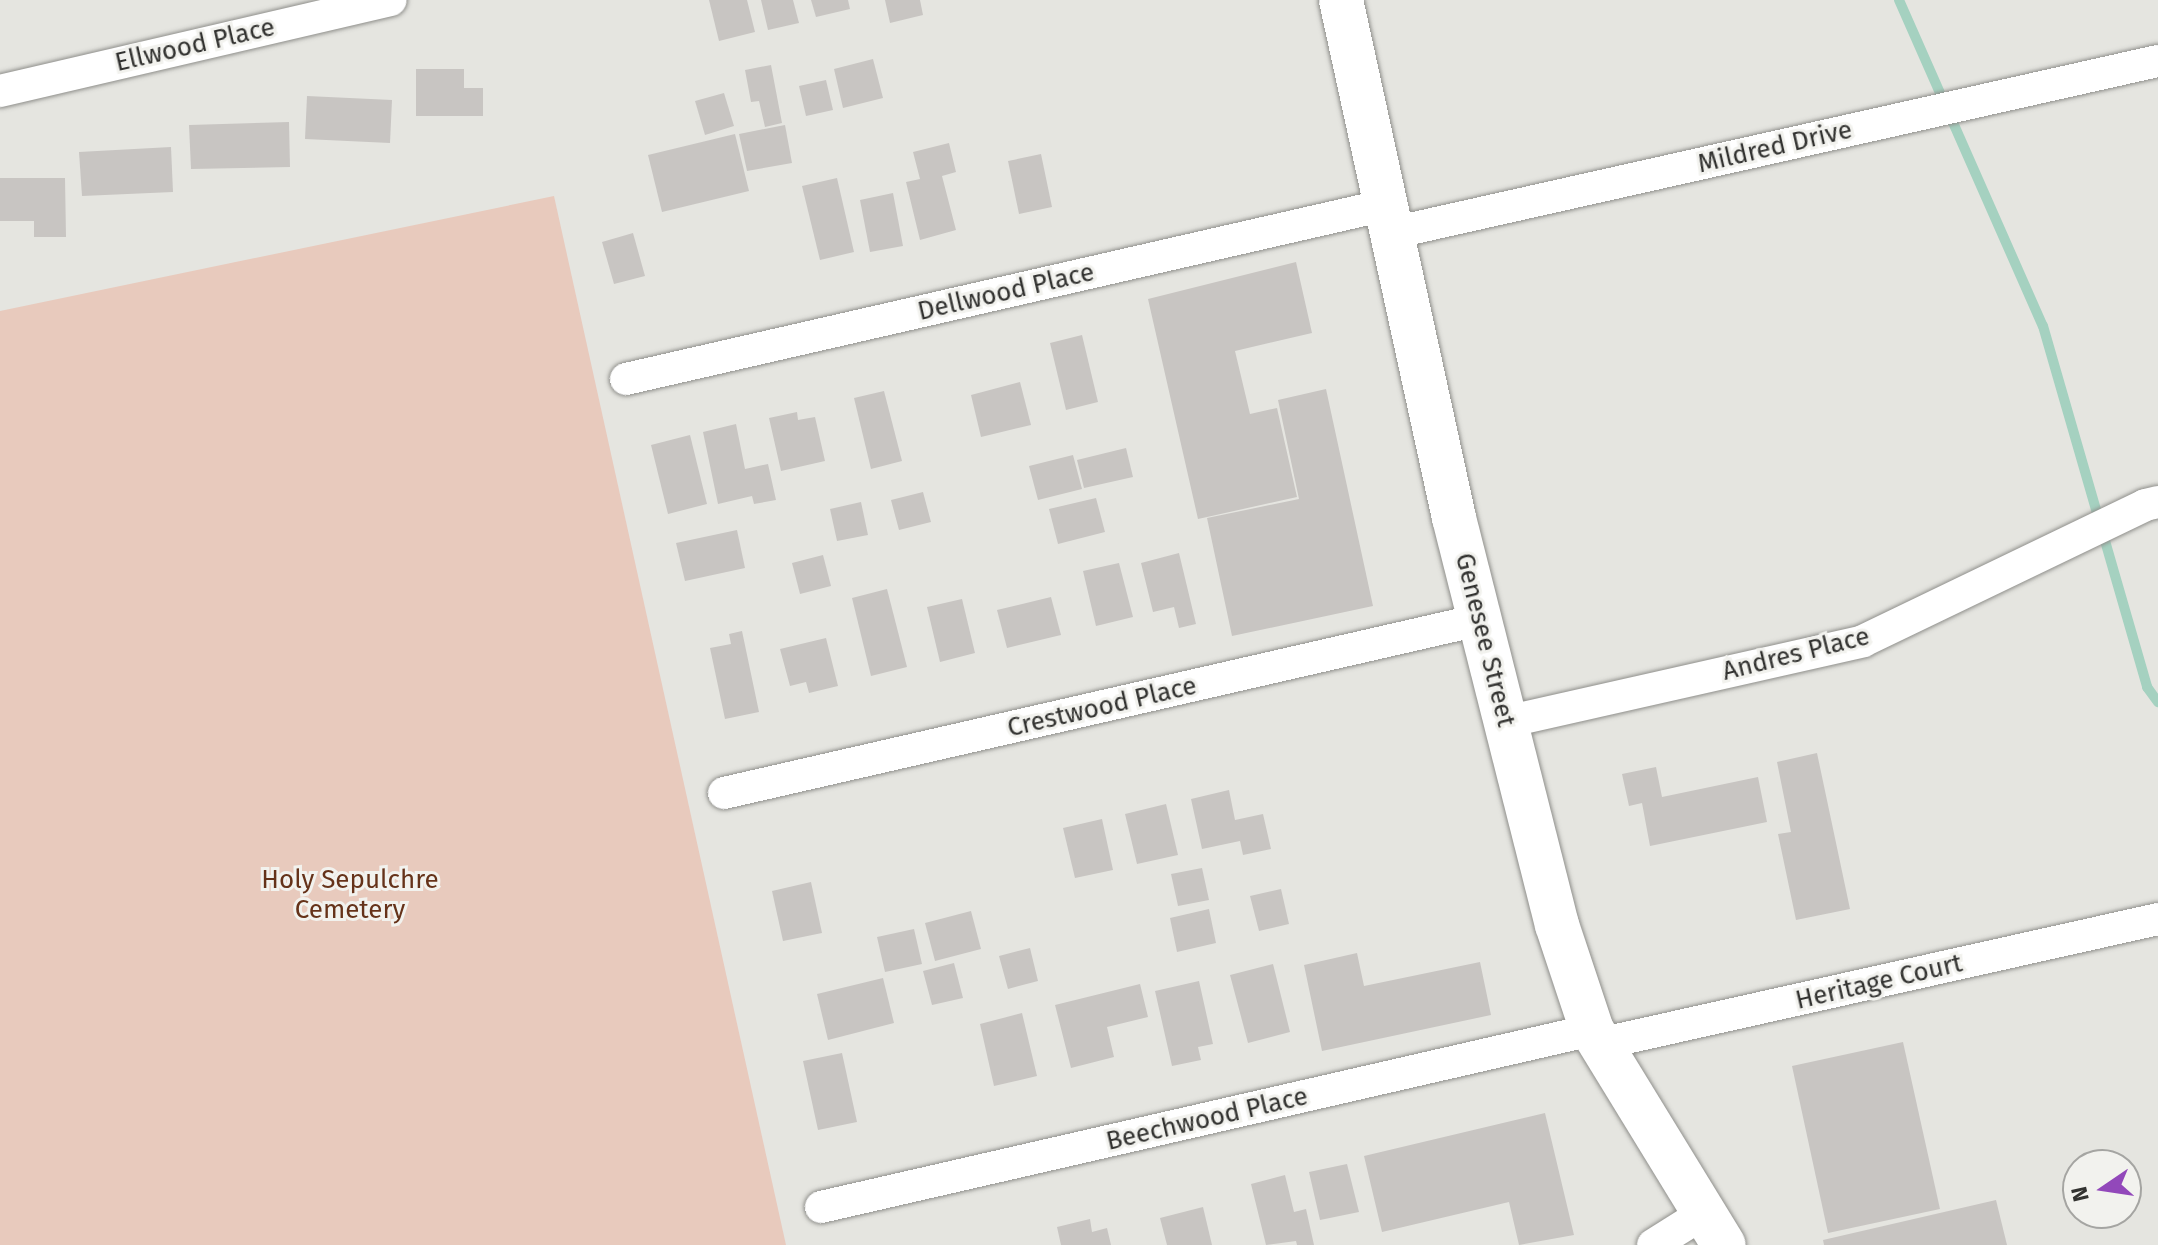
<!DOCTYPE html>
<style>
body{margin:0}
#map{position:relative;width:2158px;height:1245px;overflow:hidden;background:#e5e5e0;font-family:"Fira Sans",sans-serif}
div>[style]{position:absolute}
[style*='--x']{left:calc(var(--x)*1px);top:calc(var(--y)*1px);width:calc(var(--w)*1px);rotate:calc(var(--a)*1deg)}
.green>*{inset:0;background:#e8cabd}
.stream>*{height:10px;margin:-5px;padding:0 5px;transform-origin:5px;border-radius:5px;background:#a5d1c0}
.building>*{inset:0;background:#c8c5c2}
.roads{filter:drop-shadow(0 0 2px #8f8f8b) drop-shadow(0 0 2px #8f8f8b)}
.minor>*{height:32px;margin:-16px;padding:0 16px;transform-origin:16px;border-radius:16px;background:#fff}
.secondary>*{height:44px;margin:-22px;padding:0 22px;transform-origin:22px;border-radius:22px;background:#fff}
span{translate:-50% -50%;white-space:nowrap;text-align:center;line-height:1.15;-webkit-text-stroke:6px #f2f2ee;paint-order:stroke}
.street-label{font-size:26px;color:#323230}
.park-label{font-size:26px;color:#653219}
.north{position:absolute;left:2062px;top:1149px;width:80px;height:80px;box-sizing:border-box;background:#f2f2ee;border:2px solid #a5a5a2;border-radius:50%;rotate:257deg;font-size:22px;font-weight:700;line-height:32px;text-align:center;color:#323230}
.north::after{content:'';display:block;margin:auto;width:28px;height:36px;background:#9248ba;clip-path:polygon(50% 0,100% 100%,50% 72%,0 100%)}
</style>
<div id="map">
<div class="green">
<div style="clip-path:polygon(554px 196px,786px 1245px,0 1245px,0 311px)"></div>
</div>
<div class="stream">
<div style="--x:1899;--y:0;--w:356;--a:66.2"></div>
<div style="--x:2043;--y:326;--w:376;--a:73.9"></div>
<div style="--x:2147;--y:687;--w:19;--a:54"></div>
</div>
<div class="building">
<div style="clip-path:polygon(709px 0,747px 0,755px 32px,719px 41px)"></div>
<div style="clip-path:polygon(761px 0,793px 0,799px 23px,768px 30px)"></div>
<div style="clip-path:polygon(811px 0,848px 0,850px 9px,816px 17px)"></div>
<div style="clip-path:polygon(885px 0,920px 0,923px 15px,890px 23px)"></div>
<div style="clip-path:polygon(873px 59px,883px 98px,843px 108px,834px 69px)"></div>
<div style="clip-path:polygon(771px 65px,782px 123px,765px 127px,759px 101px,751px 102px,745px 70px)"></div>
<div style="clip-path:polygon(416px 69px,464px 69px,464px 88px,483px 88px,483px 116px,416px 116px)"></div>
<div style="clip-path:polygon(826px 80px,833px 110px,806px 116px,799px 86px)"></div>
<div style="clip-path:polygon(724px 93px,734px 126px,705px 135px,695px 101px)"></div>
<div style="clip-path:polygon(307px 96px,392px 100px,390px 143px,305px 139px)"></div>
<div style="clip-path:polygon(289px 122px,290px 167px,191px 169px,189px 125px)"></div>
<div style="clip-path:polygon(785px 125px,792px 163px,747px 171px,739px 134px)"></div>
<div style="clip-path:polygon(735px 134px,749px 191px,662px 212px,648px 155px)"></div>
<div style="clip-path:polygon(949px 143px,956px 172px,942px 176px,956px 230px,920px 240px,906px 182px,920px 179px,913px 152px)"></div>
<div style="clip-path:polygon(171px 147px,173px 192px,82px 196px,79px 152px)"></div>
<div style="clip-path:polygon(1041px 154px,1052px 207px,1019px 214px,1008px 161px)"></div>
<div style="clip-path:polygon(0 178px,65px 178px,66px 237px,34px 237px,34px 221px,0 221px)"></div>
<div style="clip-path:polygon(837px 178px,854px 252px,820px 260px,802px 186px)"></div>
<div style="clip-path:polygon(893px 193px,903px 246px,870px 252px,860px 200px)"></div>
<div style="clip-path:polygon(633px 233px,645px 276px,614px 284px,602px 242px)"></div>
<div style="clip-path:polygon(1296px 262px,1312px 333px,1235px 351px,1250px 414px,1277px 408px,1297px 497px,1198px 519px,1148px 299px)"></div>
<div style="clip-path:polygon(1082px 335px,1098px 402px,1066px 410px,1050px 343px)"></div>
<div style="clip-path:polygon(1020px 382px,1031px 425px,981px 437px,971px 395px)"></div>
<div style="clip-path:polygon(1326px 389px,1373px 606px,1232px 636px,1207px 518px,1299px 499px,1278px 400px)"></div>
<div style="clip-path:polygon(884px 391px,902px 461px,871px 469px,854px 398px)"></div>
<div style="clip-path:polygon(797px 412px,798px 420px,815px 417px,825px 461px,781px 471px,769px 418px)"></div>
<div style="clip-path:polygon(736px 424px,745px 469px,768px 464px,776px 500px,754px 504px,752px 496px,718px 504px,703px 432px)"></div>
<div style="clip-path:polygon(690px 435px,707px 504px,668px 514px,651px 445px)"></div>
<div style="clip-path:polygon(1126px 448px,1133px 477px,1084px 488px,1077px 460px)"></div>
<div style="clip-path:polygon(1073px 455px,1082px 489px,1038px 500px,1029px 466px)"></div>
<div style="clip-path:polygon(923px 492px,931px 522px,899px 530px,891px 500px)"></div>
<div style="clip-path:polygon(1096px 498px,1105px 532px,1058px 544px,1049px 509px)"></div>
<div style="clip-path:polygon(861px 502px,868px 535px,837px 541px,830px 509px)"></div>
<div style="clip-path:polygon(737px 530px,745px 568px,685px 581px,676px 543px)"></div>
<div style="clip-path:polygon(1179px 553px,1196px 624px,1179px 628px,1174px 607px,1153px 612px,1141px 563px)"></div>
<div style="clip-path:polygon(823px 555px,831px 586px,800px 594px,792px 563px)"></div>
<div style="clip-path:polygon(1119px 563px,1133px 617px,1096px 626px,1083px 571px)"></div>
<div style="clip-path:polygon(887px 589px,907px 667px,871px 676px,852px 598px)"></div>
<div style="clip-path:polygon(1051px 597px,1061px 635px,1007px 648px,997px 610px)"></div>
<div style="clip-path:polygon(962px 599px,975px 653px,940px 662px,927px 607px)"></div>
<div style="clip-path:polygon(742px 631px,759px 712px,725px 719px,710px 648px,731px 644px,729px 634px)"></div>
<div style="clip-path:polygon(826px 638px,838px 686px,809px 693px,806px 682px,790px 686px,780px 649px)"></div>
<div style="clip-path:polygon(1817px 753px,1850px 909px,1796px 920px,1778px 834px,1791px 832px,1777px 762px)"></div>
<div style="clip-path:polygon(1656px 767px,1662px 797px,1758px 777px,1767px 822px,1650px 846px,1642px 803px,1629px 806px,1622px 774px)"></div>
<div style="clip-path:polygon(1229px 790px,1235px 820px,1263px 814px,1271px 849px,1243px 855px,1240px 841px,1202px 849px,1191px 799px)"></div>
<div style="clip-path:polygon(1166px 804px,1178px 855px,1137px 864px,1125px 814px)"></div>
<div style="clip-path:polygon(1102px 819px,1113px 870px,1075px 878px,1063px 828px)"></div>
<div style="clip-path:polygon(1202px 868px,1209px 900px,1178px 906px,1171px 874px)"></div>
<div style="clip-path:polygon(811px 882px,822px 933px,783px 941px,772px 891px)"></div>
<div style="clip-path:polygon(1281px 889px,1289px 924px,1259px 931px,1250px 896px)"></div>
<div style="clip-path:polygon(1209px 909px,1216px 943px,1177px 952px,1170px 918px)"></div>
<div style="clip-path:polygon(971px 911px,981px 949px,935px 961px,925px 923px)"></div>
<div style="clip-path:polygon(914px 929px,922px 964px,885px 972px,877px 937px)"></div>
<div style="clip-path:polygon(1030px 948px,1038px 981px,1008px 989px,999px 956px)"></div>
<div style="clip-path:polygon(1357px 953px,1364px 986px,1480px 962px,1491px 1015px,1322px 1051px,1304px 965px)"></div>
<div style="clip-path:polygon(954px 963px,963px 998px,932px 1005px,923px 971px)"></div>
<div style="clip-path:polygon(1273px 964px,1290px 1032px,1248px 1043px,1230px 975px)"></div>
<div style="clip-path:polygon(883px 978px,894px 1023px,828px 1040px,817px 994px)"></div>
<div style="clip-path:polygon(1199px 981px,1213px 1044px,1198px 1047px,1201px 1060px,1172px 1066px,1155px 991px)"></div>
<div style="clip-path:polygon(1140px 984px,1148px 1017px,1107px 1027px,1114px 1057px,1071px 1068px,1055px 1005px)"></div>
<div style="clip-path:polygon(1022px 1013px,1037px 1076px,994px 1086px,980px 1024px)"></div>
<div style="clip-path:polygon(1903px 1042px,1940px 1209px,1828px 1233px,1792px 1066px)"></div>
<div style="clip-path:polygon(842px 1053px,857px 1122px,818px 1130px,803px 1061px)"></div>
<div style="clip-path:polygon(1545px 1113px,1574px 1235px,1519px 1245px,1509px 1202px,1382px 1232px,1364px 1156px)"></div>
<div style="clip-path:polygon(1347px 1164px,1359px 1212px,1320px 1220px,1309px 1172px)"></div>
<div style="clip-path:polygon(1285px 1175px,1294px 1212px,1306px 1209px,1314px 1245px,1297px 1245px,1296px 1241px,1266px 1245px,1251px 1184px)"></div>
<div style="clip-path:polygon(1996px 1200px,2007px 1245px,1824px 1245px,1823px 1240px)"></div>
<div style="clip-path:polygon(1203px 1207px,1212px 1245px,1167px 1245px,1160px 1218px)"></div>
<div style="clip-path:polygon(1090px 1219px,1092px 1232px,1107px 1228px,1111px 1245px,1061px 1245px,1057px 1227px)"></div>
</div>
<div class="roads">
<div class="minor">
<div style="--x:0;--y:91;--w:401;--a:-13.1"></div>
<div style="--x:1392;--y:233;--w:785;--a:-12.66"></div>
<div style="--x:626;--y:379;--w:780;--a:-12.9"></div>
<div style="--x:1505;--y:722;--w:367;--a:-12.7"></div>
<div style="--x:1863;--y:641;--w:313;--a:-25.7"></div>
<div style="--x:2145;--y:505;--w:13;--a:-13"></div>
<div style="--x:724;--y:793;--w:775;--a:-12.91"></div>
<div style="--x:1599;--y:1044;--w:573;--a:-12.6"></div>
<div style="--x:821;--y:1207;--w:791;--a:-12.93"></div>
<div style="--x:1653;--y:1245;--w:60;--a:-32.1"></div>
</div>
<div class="secondary">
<div style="--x:1341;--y:0;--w:530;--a:77.69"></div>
<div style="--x:1454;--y:518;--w:420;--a:75.8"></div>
<div style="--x:1557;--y:925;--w:111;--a:71.6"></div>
<div style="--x:1592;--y:1030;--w:252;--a:58.5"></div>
</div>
</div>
<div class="street-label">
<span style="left:195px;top:45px;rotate:-13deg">Ellwood Place</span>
<span style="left:1775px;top:147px;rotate:-13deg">Mildred Drive</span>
<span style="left:1006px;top:292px;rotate:-13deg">Dellwood Place</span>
<span style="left:1485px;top:640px;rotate:76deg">Genesee Street</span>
<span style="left:1796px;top:654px;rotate:-14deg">Andres Place</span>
<span style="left:1102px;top:707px;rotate:-13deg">Crestwood Place</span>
<span style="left:1879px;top:982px;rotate:-13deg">Heritage Court</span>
<span style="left:1207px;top:1119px;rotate:-13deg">Beechwood Place</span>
</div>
<div class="park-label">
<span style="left:350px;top:895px">Holy Sepulchre<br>Cemetery</span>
</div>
<div class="north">N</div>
</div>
